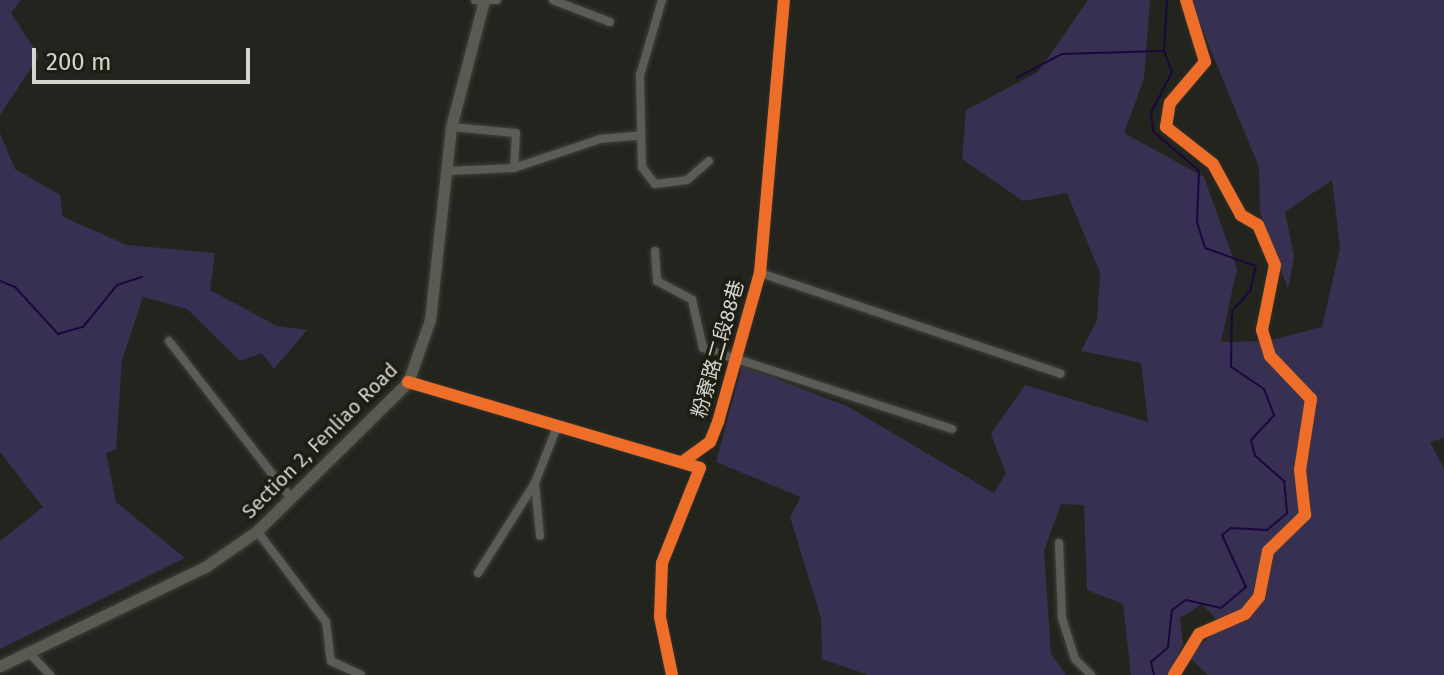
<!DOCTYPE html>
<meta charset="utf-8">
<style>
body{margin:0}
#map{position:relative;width:1444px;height:675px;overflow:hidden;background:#24241e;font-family:"Fira Sans","Noto Sans TC",sans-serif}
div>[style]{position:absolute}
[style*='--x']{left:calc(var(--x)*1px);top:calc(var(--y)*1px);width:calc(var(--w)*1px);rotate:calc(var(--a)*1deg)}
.green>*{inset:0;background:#373052}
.stream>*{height:2px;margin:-1px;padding:0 1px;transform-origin:1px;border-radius:1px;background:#1b073d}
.roads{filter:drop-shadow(0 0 2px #41413b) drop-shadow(0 0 2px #41413b)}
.minor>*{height:8px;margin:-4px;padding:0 4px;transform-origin:4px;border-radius:4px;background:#5c5c57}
.major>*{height:11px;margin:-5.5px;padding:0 5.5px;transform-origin:5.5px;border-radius:5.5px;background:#5a5a51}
.cycleway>*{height:12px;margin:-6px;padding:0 6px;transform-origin:6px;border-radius:6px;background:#ee6e29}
span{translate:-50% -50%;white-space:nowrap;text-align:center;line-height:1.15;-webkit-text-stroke:7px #1e1d11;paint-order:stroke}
.street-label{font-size:20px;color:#d6d5cd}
.scale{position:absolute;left:32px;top:48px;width:218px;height:36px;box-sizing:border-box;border:4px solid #d6d5cd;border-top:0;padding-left:10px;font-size:24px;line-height:28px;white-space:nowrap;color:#d6d5cd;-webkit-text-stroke:6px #1e1d11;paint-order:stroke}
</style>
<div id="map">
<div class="green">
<div style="clip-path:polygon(0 0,21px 0,11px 13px,39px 56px,0 115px)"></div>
<div style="clip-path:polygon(1088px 0,1150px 0,1144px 79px,1124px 133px,1204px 177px,1237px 269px,1221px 342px,1268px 341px,1322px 327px,1340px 248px,1332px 180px,1285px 212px,1294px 257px,1288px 289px,1260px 213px,1259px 167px,1190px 0,1444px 0,1444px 438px,1430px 442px,1444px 468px,1444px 675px,1208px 675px,1188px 656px,1222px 625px,1202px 604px,1180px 618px,1183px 644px,1169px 675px,1131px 675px,1123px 604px,1087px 590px,1084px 505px,1061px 504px,1044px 551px,1051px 654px,1066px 675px,868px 675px,822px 659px,821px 618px,790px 517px,801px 497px,716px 462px,742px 366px,847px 406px,994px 493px,1006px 473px,991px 434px,1025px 385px,1148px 422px,1141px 363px,1081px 351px,1097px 320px,1100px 273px,1067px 193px,1023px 201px,962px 159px,966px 110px,1038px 72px)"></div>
<div style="clip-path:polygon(0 133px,15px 169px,60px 195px,63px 217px,127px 245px,215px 253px,210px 290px,277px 326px,307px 330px,274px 369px,262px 353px,240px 361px,187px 309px,143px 297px,122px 360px,116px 449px,106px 453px,116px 502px,185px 558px,0 649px,0 541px,43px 507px,0 452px)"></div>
</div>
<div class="stream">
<div style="--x:1016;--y:78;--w:52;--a:-27.6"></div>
<div style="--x:1062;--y:54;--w:100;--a:-1.7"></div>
<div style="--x:0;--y:281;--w:16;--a:22"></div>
<div style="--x:15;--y:287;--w:64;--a:47.5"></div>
<div style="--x:58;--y:334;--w:26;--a:-16"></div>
<div style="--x:83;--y:327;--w:54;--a:-51"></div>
<div style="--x:117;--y:285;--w:26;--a:-18"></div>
<div style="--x:1154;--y:675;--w:13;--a:-103"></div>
<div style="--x:1151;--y:662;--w:23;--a:-41"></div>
<div style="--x:1168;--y:647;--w:37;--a:-84"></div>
<div style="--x:1172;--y:610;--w:17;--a:-36"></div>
<div style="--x:1186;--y:600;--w:36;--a:13"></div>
<div style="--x:1221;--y:608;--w:33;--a:-40"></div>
<div style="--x:1246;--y:587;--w:57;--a:-114.8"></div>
<div style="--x:1222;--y:535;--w:11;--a:-38"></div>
<div style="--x:1231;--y:528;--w:36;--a:3"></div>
<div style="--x:1267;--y:530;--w:26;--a:-40"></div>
<div style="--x:1287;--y:513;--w:32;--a:-95"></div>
<div style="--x:1284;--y:481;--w:38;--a:-139"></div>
<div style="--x:1255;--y:456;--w:16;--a:-104"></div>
<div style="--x:1251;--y:440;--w:34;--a:-47"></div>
<div style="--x:1274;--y:415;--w:28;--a:-111"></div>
<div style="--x:1264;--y:389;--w:40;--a:-146"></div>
<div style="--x:1231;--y:367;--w:56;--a:-89"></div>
<div style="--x:1232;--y:311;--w:27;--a:-48"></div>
<div style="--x:1250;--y:291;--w:26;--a:-77"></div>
<div style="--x:1256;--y:266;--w:54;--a:-160.6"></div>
<div style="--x:1205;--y:248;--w:28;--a:-107"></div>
<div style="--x:1197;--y:221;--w:50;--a:-87.7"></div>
<div style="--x:1199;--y:171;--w:61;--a:-139"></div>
<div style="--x:1153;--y:131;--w:18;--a:-96"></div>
<div style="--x:1151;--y:113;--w:46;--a:-62.9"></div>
<div style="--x:1172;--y:72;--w:22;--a:-111"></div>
<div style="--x:1164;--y:51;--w:51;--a:-86.6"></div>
</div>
<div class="roads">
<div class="minor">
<div style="--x:475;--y:0;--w:22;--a:0"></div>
<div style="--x:553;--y:0;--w:61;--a:21.1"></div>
<div style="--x:662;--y:0;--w:78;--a:106.3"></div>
<div style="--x:640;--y:75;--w:92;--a:88.8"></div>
<div style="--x:642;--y:167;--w:21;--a:53"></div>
<div style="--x:655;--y:184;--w:32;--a:-7"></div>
<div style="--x:687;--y:180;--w:29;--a:-41"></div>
<div style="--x:451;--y:127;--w:65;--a:5.3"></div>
<div style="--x:516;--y:133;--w:35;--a:93"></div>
<div style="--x:514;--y:168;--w:91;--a:-18.6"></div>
<div style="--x:600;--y:139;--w:38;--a:-5"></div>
<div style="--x:448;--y:171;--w:66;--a:-2.6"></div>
<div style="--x:655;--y:251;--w:30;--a:86"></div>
<div style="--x:657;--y:281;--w:40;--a:28"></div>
<div style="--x:692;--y:300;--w:49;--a:77.1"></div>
<div style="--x:703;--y:348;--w:262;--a:18"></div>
<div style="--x:760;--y:273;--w:317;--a:18.5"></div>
<div style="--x:169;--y:341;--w:197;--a:52.2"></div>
<div style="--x:408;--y:382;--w:304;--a:16.4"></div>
<div style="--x:700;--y:468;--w:102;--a:111.8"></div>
<div style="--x:662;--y:563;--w:54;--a:92.1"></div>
<div style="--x:660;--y:617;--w:59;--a:78.3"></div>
<div style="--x:685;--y:460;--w:31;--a:-36"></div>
<div style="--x:710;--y:442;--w:22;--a:-68"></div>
<div style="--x:718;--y:422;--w:155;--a:-74.3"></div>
<div style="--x:760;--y:273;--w:274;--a:-85"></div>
<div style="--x:535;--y:483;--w:53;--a:84.6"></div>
<div style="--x:257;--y:531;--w:114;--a:52.8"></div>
<div style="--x:326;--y:622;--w:39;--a:83"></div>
<div style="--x:331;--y:661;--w:33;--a:25"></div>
<div style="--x:1059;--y:543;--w:75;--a:87.7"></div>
<div style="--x:1062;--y:618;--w:43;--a:72.4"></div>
<div style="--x:1075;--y:659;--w:23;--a:45"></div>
<div style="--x:478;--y:573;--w:107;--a:-57.7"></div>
<div style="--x:535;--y:483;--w:58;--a:-68.7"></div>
<div style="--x:28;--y:652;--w:32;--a:46"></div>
<div style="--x:1174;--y:675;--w:48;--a:-58.6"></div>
<div style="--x:1199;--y:634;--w:50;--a:-23.5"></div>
<div style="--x:1245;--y:614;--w:22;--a:-51"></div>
<div style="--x:1259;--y:597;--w:47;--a:-78.9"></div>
<div style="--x:1268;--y:551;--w:52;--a:-44.2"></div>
<div style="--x:1305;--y:515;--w:45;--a:-96.3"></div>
<div style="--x:1300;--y:470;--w:72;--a:-81.2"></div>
<div style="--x:1311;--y:399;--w:59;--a:-133.6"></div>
<div style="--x:1270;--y:356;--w:27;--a:-107"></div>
<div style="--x:1262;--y:330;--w:66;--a:-78.7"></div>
<div style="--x:1275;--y:265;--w:43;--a:-113"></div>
<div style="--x:1258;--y:225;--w:20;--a:-150"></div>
<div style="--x:1241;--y:215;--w:58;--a:-118.8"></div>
<div style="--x:1213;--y:164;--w:60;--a:-141.8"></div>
<div style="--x:1166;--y:127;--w:24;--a:-81"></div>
<div style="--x:1170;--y:103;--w:54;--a:-49.5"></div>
<div style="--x:1205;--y:62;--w:65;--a:-107"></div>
</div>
<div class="major">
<div style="--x:0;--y:666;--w:228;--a:-25.8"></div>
<div style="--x:205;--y:567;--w:63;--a:-34.7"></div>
<div style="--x:257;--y:531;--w:212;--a:-44.6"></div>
<div style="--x:408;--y:382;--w:66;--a:-70.5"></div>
<div style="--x:430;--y:320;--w:194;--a:-83.8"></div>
<div style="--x:451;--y:127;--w:131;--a:-75.4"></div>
</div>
</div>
<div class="cycleway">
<div style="--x:408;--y:382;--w:304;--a:16.4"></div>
<div style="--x:700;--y:468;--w:102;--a:111.8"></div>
<div style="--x:662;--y:563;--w:54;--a:92.1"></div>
<div style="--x:660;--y:617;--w:59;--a:78.3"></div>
<div style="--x:685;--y:460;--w:31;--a:-36"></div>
<div style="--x:710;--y:442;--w:22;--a:-68"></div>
<div style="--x:718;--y:422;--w:155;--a:-74.3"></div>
<div style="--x:760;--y:273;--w:274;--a:-85"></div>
<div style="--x:1174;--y:675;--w:48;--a:-58.6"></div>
<div style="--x:1199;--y:634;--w:50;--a:-23.5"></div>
<div style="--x:1245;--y:614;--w:22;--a:-51"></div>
<div style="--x:1259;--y:597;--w:47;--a:-78.9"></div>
<div style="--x:1268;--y:551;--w:52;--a:-44.2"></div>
<div style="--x:1305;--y:515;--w:45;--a:-96.3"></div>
<div style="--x:1300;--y:470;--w:72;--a:-81.2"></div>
<div style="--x:1311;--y:399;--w:59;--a:-133.6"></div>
<div style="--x:1270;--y:356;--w:27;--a:-107"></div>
<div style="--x:1262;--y:330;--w:66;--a:-78.7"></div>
<div style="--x:1275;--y:265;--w:43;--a:-113"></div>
<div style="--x:1258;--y:225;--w:20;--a:-150"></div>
<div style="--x:1241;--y:215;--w:58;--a:-118.8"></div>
<div style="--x:1213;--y:164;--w:60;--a:-141.8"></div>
<div style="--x:1166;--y:127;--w:24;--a:-81"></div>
<div style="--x:1170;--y:103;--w:54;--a:-49.5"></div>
<div style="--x:1205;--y:62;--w:65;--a:-107"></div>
</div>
<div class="street-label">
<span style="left:718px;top:349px;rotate:-74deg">粉寮路二段88巷</span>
<span style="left:320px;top:441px;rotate:-45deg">Section 2, Fenliao Road</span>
</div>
<div class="scale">200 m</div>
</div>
